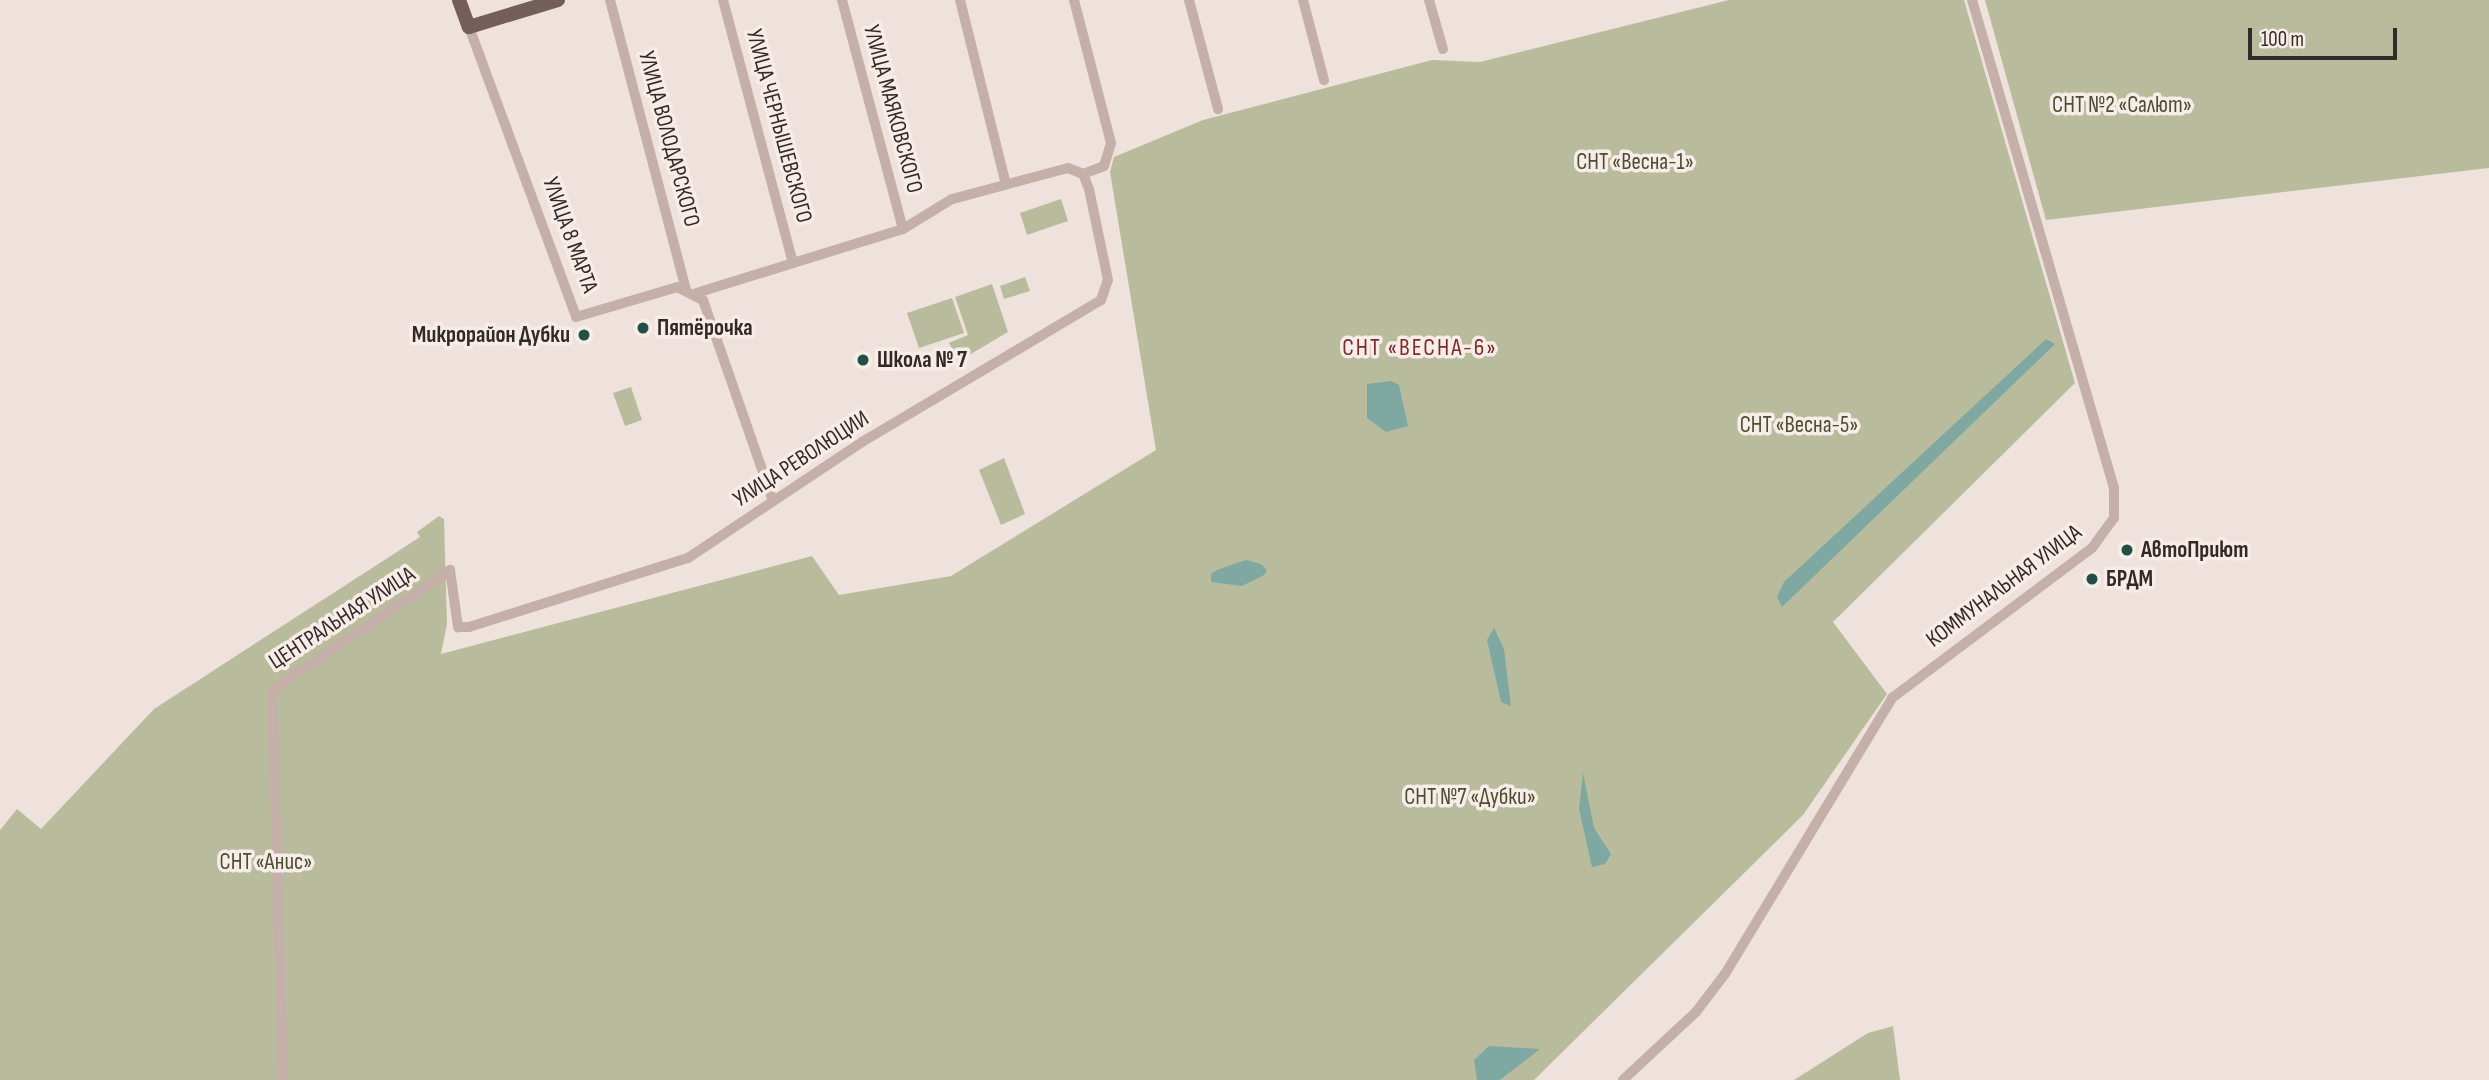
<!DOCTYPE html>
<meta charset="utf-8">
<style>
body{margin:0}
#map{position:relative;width:2489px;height:1080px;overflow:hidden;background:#efe2dc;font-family:"Sofia Sans Condensed",sans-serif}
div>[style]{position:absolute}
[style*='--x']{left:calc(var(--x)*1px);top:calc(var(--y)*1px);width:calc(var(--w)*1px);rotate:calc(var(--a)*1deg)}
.green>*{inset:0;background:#b8bc9d}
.water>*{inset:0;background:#7ea8a1}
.minor>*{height:10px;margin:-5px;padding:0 5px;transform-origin:5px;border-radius:5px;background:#c5b0a9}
.major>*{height:14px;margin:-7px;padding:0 7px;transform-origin:7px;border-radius:7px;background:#745e5b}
.dots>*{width:19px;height:19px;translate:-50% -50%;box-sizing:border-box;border:4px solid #f7ece7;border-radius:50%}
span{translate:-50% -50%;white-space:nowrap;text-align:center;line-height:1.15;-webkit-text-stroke:7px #f7ece7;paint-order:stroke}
.park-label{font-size:23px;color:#4a4f2f}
.street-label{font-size:23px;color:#332928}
.poi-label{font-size:23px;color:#332928;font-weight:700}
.left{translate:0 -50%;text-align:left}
.right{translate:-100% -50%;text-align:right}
.neighbourhood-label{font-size:24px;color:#792c2a;letter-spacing:2px}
.scale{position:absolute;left:2248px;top:28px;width:149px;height:32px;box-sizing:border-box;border:4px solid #332928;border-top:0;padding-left:9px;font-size:21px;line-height:24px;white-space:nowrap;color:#332928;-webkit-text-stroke:5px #f7ece7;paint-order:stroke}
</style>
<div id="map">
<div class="green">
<div style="clip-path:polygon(1729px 0,1964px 0,2075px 383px,1833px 622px,1887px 694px,1803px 815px,1534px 1080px,0 1080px,0 830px,17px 809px,41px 829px,154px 709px,420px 537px,417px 532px,439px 516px,444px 519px,447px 624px,441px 654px,812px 556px,839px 595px,951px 576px,1156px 450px,1110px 172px,1114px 157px,1203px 120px,1432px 60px,1480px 62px)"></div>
<div style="clip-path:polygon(1985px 0,2489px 0,2489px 168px,2046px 220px)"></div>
<div style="clip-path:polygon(1061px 199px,1068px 221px,1027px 235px,1020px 213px)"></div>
<div style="clip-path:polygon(1025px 277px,1030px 291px,1004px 299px,1000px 286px)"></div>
<div style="clip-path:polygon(992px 284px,1008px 332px,959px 361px,949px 343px,968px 335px,955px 297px)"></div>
<div style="clip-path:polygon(952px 298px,964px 333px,919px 348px,907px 313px)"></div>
<div style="clip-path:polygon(631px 387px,642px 420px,625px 426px,613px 393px)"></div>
<div style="clip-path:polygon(1004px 458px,1025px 514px,1001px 525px,979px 470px)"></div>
<div style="clip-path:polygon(1893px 1026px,1900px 1080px,1794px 1080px,1868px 1033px)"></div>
</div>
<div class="water">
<div style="clip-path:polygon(2046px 339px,2055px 344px,1782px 607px,1777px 597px,1784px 582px)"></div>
<div style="clip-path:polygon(1391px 381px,1399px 385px,1408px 426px,1386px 432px,1367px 418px,1367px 384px)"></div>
<div style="clip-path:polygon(1246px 560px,1261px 564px,1267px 570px,1264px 575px,1242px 586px,1211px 582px,1211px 574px,1217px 570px)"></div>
<div style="clip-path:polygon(1494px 628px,1504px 649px,1511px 706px,1501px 702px,1487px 640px)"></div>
<div style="clip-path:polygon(1583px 773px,1594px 828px,1611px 854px,1605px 864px,1592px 867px,1579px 809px)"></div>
<div style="clip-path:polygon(1489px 1046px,1540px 1049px,1500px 1080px,1477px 1080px,1474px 1060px)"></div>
</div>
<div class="minor">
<div style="--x:610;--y:0;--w:299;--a:75.3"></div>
<div style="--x:723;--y:0;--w:272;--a:75.1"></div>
<div style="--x:842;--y:0;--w:237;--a:75.1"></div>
<div style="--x:960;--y:0;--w:190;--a:76"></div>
<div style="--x:1074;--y:0;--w:148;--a:75.5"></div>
<div style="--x:1111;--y:143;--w:24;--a:107"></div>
<div style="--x:1104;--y:166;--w:22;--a:159"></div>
<div style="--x:1189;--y:0;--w:113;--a:75.1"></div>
<div style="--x:1303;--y:0;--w:83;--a:75.3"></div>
<div style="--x:1429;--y:0;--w:51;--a:74.1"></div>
<div style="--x:469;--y:27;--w:309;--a:69.7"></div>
<div style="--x:576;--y:317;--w:105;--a:-16.5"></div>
<div style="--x:677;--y:287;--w:29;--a:27"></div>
<div style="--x:703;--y:300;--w:213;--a:70.8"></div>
<div style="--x:283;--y:1080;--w:390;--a:-91.6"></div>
<div style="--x:272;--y:690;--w:215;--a:-34"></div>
<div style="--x:450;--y:570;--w:58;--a:82"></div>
<div style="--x:458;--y:627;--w:11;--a:0"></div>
<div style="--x:469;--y:627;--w:230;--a:-17.5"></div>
<div style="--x:688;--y:558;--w:209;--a:-33.7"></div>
<div style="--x:862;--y:442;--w:278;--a:-30.7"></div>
<div style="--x:1101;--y:300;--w:21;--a:-71"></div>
<div style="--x:1108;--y:280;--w:93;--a:-101.8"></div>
<div style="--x:1089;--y:189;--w:16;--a:-112"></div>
<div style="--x:1083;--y:174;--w:16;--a:-158"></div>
<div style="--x:1068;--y:168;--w:120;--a:165"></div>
<div style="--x:952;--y:199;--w:57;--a:148.5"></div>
<div style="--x:903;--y:229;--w:217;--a:162.8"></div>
<div style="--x:1623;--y:1080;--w:100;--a:-43"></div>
<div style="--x:1696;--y:1012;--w:48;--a:-52.7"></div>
<div style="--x:1725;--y:974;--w:323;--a:-58.8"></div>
<div style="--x:1892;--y:698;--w:250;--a:-36.9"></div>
<div style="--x:2092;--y:548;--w:37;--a:-54"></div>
<div style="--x:2114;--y:518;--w:30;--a:-90"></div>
<div style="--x:2114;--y:488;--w:508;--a:-106.22"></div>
</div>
<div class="major">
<div style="--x:459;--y:0;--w:29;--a:70"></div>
<div style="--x:469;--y:27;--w:93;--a:-16.9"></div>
</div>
<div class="dots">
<div style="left:643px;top:328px;background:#225049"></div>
<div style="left:584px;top:335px;background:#225049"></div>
<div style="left:863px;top:360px;background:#225049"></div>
<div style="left:2127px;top:550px;background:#225049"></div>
<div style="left:2092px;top:579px;background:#225049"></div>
</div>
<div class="park-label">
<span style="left:2122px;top:105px">СНТ №2 «Салют»</span>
<span style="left:1635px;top:162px">СНТ «Весна-1»</span>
<span style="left:1799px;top:425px">СНТ «Весна-5»</span>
<span style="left:1470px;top:797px">СНТ №7 «Дубки»</span>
<span style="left:266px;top:862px">СНТ «Анис»</span>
</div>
<div class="street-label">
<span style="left:893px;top:109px;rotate:75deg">УЛИЦА МАЯКОВСКОГО</span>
<span style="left:779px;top:126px;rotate:75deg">УЛИЦА ЧЕРНЫШЕВСКОГО</span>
<span style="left:669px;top:139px;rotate:75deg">УЛИЦА ВОЛОДАРСКОГО</span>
<span style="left:570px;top:235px;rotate:70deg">УЛИЦА 8 МАРТА</span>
<span style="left:801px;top:459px;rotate:-33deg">УЛИЦА РЕВОЛЮЦИИ</span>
<span style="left:2004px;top:586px;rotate:-37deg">КОММУНАЛЬНАЯ УЛИЦА</span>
<span style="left:342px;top:618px;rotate:-33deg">ЦЕНТРАЛЬНАЯ УЛИЦА</span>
</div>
<div class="poi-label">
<span class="left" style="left:657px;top:328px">Пятёрочка</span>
<span class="right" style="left:570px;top:335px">Микрорайон Дубки</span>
<span class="left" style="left:877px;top:360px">Школа № 7</span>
<span class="left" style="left:2141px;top:550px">АвтоПриют</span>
<span class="left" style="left:2106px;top:579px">БРДМ</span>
</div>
<div class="neighbourhood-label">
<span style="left:1420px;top:348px">СНТ «ВЕСНА-6»</span>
</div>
<div class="scale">100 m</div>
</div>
